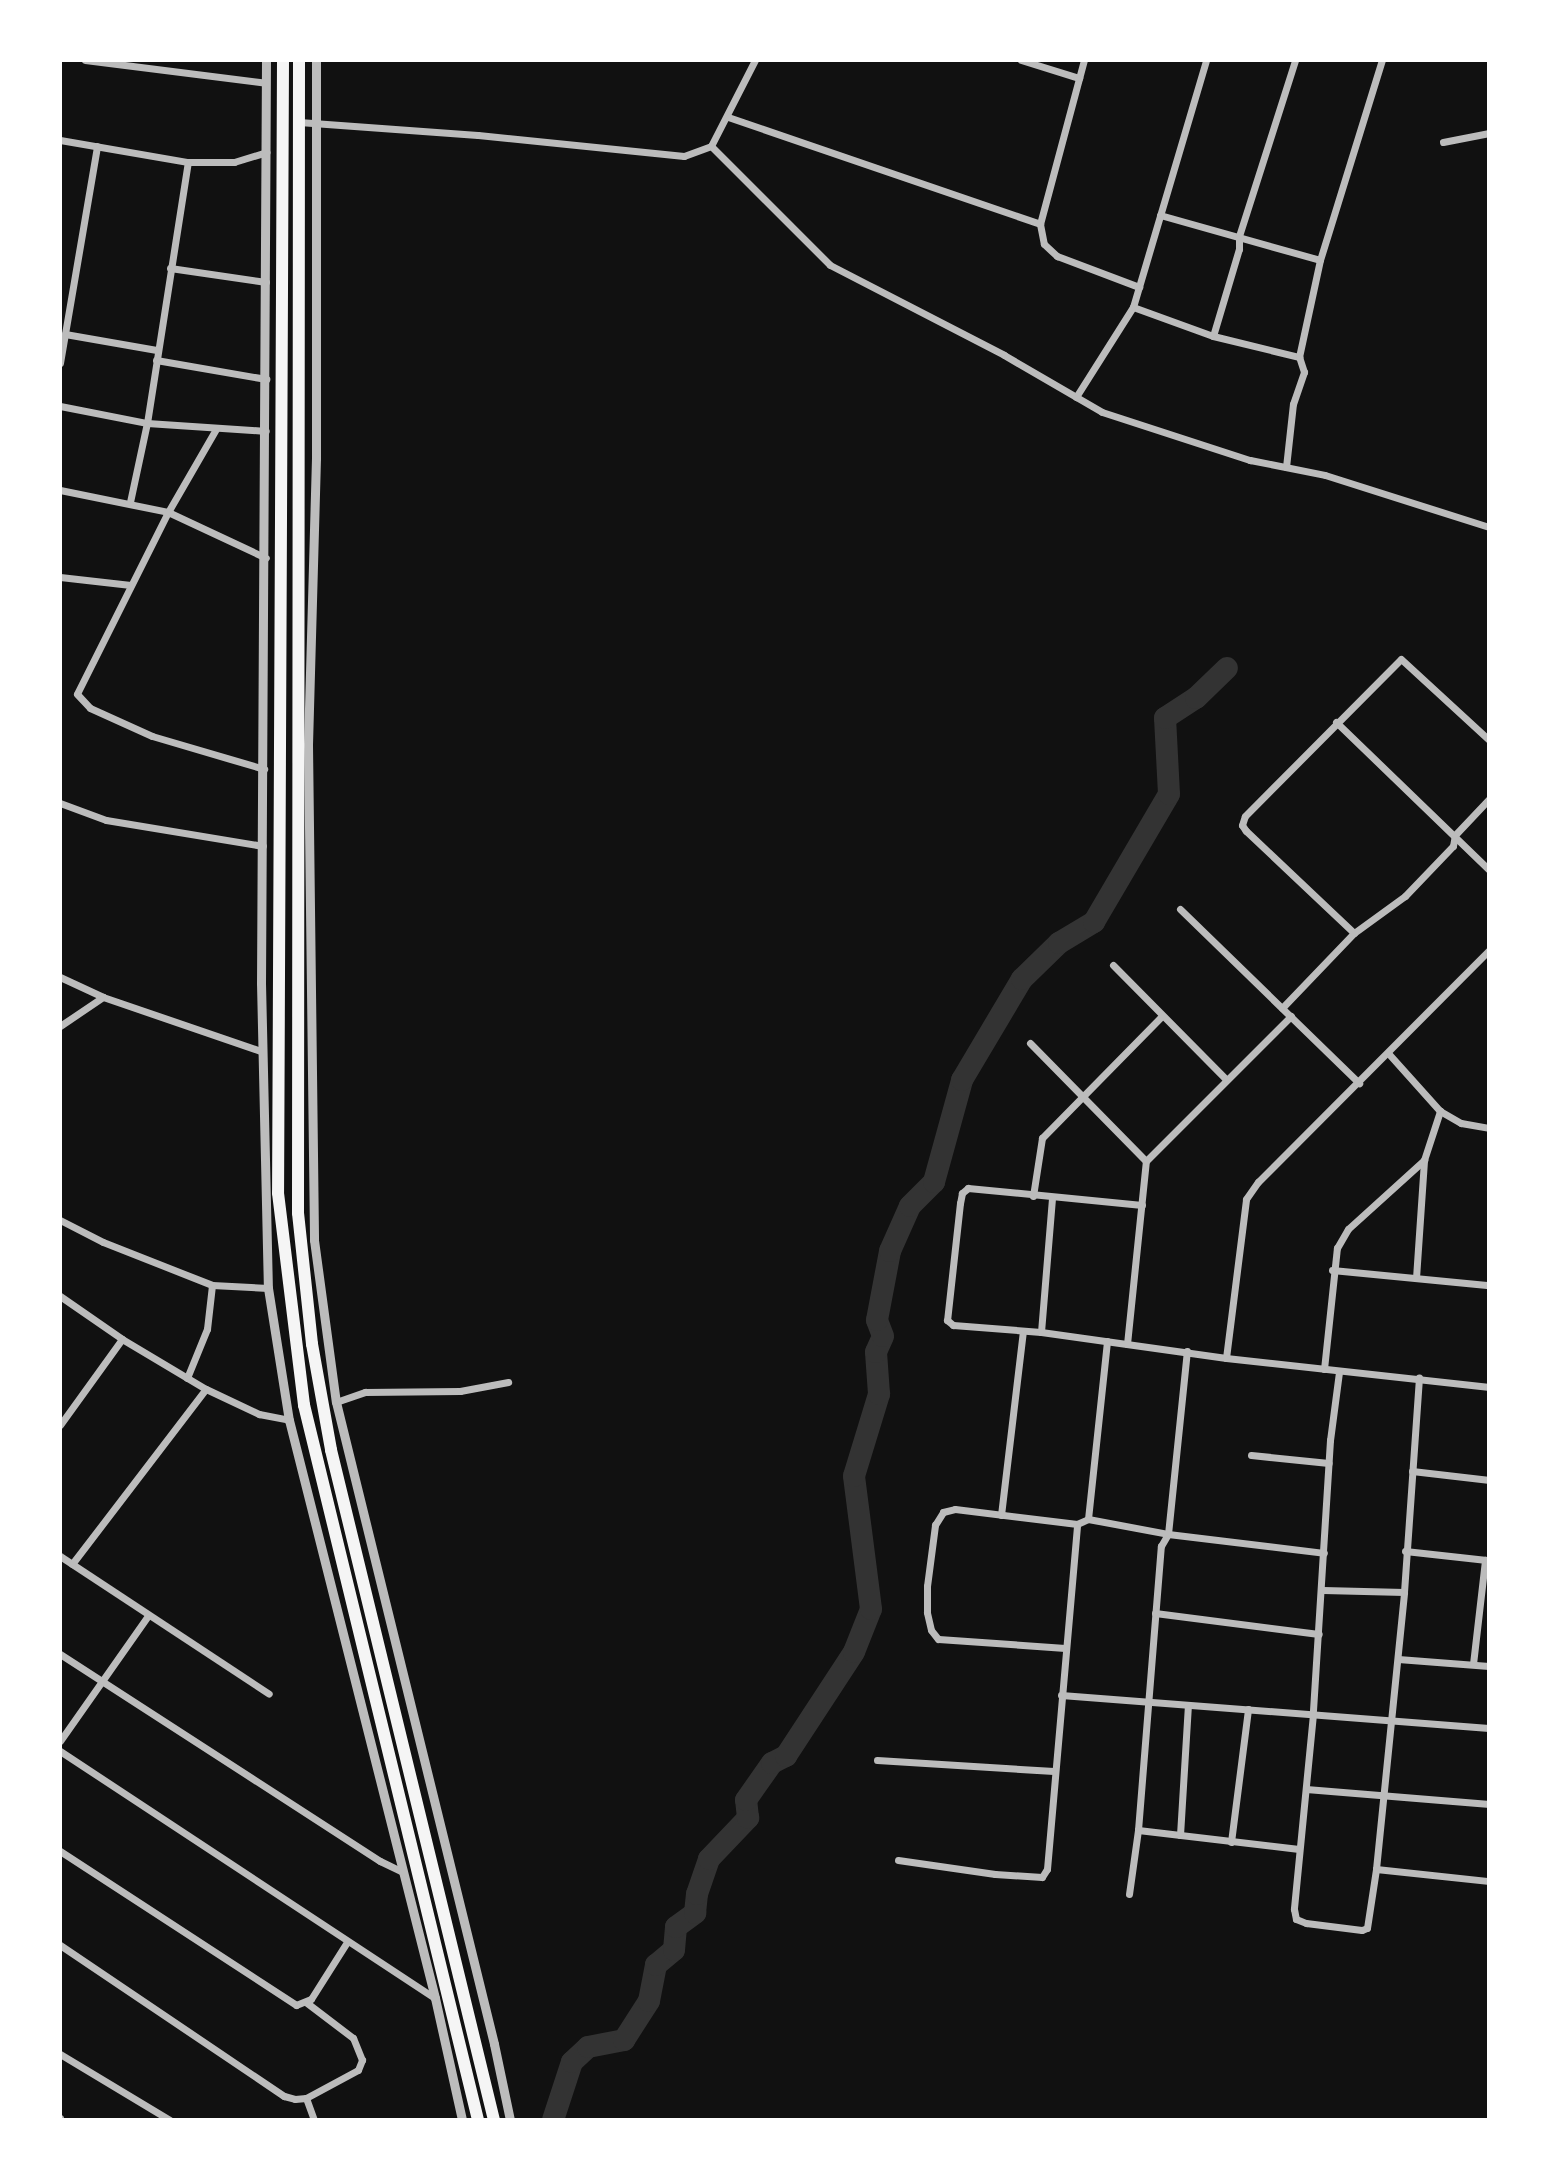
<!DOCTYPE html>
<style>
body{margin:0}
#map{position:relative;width:1549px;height:2180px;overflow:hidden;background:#111;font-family:Ubuntu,sans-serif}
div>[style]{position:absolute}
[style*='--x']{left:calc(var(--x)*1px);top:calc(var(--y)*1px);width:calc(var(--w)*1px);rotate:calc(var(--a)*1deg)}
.river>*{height:22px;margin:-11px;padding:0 11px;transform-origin:11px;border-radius:11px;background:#333}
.minor>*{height:7px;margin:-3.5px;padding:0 3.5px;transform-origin:3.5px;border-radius:3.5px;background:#bcbcbc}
.tertiary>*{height:9px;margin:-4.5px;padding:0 4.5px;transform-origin:4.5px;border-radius:4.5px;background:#bcbcbc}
.trunk>*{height:12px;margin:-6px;padding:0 6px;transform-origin:6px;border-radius:6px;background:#f5f5f5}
span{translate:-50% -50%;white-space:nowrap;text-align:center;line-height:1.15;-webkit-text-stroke:6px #fff;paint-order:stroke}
.frame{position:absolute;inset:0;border:62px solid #fff;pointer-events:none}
</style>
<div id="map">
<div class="river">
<div style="--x:553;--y:2120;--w:61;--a:-71.9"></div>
<div style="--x:572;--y:2062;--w:22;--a:-43"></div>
<div style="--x:588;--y:2047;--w:37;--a:-11"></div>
<div style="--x:624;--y:2040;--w:46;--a:-57.3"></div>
<div style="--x:649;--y:2001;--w:37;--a:-79"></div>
<div style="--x:656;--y:1965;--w:23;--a:-40"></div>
<div style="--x:674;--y:1950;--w:23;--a:-85"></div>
<div style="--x:676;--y:1927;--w:24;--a:-36"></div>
<div style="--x:695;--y:1913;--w:19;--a:-84"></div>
<div style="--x:697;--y:1894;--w:37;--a:-71"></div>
<div style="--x:709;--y:1859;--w:57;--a:-46.4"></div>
<div style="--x:748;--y:1818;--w:18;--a:-96"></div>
<div style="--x:746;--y:1800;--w:45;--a:-54.9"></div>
<div style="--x:772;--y:1763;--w:16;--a:-27"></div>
<div style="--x:786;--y:1756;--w:124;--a:-56.8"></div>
<div style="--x:854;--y:1652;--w:46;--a:-68.4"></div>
<div style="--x:871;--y:1609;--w:134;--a:-97.3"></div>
<div style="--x:854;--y:1476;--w:86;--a:-73"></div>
<div style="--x:879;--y:1394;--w:42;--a:-94.1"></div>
<div style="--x:876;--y:1352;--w:17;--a:-66"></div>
<div style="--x:883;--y:1336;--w:17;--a:-111"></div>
<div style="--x:877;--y:1320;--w:70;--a:-79.3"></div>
<div style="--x:890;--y:1251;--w:49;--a:-66"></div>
<div style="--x:910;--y:1206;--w:34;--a:-45"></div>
<div style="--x:934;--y:1182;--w:106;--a:-74.6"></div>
<div style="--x:962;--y:1080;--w:117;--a:-59.3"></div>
<div style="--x:1022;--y:979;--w:52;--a:-44.2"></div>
<div style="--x:1059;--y:943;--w:41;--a:-31"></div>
<div style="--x:1094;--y:922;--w:148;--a:-59.6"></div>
<div style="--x:1169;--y:794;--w:76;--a:-93"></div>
<div style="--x:1165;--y:718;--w:37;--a:-33"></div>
<div style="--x:1196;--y:698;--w:43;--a:-44.1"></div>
</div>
<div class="minor">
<div style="--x:85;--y:60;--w:182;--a:7.2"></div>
<div style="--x:1021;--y:60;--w:61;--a:17.2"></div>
<div style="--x:728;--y:117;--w:330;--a:18.9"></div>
<div style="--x:1040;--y:224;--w:170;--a:-75"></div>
<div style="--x:299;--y:122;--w:179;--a:4.2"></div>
<div style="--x:478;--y:135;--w:207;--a:5.8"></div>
<div style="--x:684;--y:156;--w:29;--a:-20"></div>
<div style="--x:711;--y:146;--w:97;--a:-62.9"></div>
<div style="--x:60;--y:140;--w:130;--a:9.8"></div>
<div style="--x:188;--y:162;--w:46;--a:0"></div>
<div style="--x:234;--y:162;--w:34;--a:-17"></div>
<div style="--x:1443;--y:142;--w:47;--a:-11.1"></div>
<div style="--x:711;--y:146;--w:168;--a:45"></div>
<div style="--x:830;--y:265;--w:196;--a:27.3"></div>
<div style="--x:1004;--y:355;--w:113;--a:30.2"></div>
<div style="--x:1102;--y:412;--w:156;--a:18"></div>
<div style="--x:1250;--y:460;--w:76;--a:11.3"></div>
<div style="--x:1325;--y:475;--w:172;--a:17.6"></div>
<div style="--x:1160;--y:215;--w:166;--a:15.7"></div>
<div style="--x:1040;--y:224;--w:20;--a:79"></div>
<div style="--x:1044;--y:244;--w:18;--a:43"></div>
<div style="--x:1057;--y:256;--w:88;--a:20.7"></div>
<div style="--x:170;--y:268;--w:97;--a:8.3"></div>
<div style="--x:1133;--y:307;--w:85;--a:19.9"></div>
<div style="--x:1213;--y:336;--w:89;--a:13.7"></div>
<div style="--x:65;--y:334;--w:93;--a:9.9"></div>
<div style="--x:1213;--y:336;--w:91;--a:-73.4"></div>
<div style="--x:1239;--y:249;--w:13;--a:-90"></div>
<div style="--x:1239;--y:236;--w:185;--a:-72.3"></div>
<div style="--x:156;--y:360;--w:112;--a:9.8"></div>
<div style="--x:60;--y:363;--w:220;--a:-80.3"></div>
<div style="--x:1076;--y:397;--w:107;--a:-57.7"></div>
<div style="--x:1133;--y:307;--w:258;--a:-73.5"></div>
<div style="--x:60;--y:406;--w:89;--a:11.1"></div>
<div style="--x:147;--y:423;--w:119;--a:3.8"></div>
<div style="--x:216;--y:429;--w:96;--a:120"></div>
<div style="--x:168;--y:512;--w:203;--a:116.6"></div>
<div style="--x:77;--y:694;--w:19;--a:47"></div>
<div style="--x:90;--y:708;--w:68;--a:24.3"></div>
<div style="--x:152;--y:736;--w:117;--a:16.4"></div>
<div style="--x:1286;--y:467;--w:63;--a:-83.7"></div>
<div style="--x:1293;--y:404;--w:34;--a:-71"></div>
<div style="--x:1304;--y:372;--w:16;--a:-108"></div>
<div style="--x:1299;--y:357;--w:99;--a:-77.8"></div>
<div style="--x:1320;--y:260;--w:209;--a:-72.8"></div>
<div style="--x:60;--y:490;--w:110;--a:11.5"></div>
<div style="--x:168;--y:512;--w:108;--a:25.1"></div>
<div style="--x:130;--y:502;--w:81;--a:-77.9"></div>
<div style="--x:147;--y:423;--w:264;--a:-81.1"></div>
<div style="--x:60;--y:577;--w:71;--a:6.4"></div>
<div style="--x:1336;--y:722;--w:213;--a:44"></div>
<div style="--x:60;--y:803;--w:49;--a:20.3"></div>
<div style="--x:106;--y:820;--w:159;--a:9.4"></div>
<div style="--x:1180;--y:909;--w:250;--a:44.2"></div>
<div style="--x:1354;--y:933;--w:149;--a:-136.6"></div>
<div style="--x:1246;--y:831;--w:7;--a:-124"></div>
<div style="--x:1242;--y:825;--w:9;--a:-72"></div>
<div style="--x:1245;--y:816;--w:221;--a:-45.2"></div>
<div style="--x:1401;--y:659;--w:120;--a:42.6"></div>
<div style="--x:1113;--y:965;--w:161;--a:45.3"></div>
<div style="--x:60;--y:977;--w:47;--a:24.9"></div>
<div style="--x:1282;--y:1008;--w:104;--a:-46.2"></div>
<div style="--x:1354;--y:933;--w:63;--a:-36"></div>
<div style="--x:1405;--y:896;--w:69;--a:-46.2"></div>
<div style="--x:1453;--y:846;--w:11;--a:-80"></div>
<div style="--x:1455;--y:835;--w:50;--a:-46.6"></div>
<div style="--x:60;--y:1026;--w:52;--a:-34"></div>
<div style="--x:103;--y:997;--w:167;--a:18.9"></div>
<div style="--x:1030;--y:1043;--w:165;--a:45.5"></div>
<div style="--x:1388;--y:1053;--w:78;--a:48.1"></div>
<div style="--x:1440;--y:1111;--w:24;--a:30"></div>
<div style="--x:1461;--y:1123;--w:28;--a:10"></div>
<div style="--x:1033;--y:1196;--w:59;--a:-81.2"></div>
<div style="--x:1042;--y:1138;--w:171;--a:-45.5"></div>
<div style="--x:1142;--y:1205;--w:175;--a:-174.4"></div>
<div style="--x:968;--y:1188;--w:8;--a:140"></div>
<div style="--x:962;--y:1193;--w:10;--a:101"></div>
<div style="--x:960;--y:1203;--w:118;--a:96.3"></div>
<div style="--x:947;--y:1320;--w:8;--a:40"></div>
<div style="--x:953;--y:1325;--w:88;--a:4.5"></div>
<div style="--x:1041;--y:1332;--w:187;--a:8"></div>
<div style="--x:1226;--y:1358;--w:265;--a:6.3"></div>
<div style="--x:60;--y:1220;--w:48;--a:27.1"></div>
<div style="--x:103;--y:1242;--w:117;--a:21.5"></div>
<div style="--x:212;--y:1285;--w:56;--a:3.1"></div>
<div style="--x:1332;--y:1270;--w:158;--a:5.5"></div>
<div style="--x:1416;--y:1278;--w:118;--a:-86.1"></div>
<div style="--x:1424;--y:1160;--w:52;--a:-71.9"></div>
<div style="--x:60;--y:1296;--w:75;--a:34.7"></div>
<div style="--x:122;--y:1339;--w:98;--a:30.8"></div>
<div style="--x:206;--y:1389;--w:59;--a:25.3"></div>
<div style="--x:259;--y:1414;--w:31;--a:11"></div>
<div style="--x:1041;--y:1332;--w:134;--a:-85.3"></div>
<div style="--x:1127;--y:1344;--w:184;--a:-84.1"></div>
<div style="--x:1146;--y:1161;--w:205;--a:-45"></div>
<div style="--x:1226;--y:1358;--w:160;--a:-82.8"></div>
<div style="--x:1246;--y:1199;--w:21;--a:-55"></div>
<div style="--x:1258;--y:1182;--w:327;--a:-45.1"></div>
<div style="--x:1324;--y:1369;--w:122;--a:-83.9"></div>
<div style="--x:1337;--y:1248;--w:22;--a:-60"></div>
<div style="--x:1348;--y:1229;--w:103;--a:-42.2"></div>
<div style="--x:1339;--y:1372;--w:69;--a:97.5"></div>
<div style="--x:1330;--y:1440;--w:275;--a:93.6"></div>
<div style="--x:1313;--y:1714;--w:196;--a:95.6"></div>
<div style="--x:1294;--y:1909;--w:10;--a:79"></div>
<div style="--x:1296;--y:1919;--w:11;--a:22"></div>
<div style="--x:1306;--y:1923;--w:56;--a:7.1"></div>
<div style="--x:1362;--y:1930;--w:5;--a:-22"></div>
<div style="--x:1367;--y:1928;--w:60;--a:-81.3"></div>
<div style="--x:1376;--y:1869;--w:278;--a:-84.2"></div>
<div style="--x:1404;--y:1592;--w:215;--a:-86"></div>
<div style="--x:187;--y:1378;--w:53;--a:-67.8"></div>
<div style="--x:207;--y:1329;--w:44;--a:-83.5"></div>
<div style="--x:336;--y:1402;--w:31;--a:-19"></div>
<div style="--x:365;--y:1392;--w:95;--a:-0.6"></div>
<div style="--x:460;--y:1391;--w:49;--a:-10.6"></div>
<div style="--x:60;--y:1425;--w:106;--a:-54.2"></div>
<div style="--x:1251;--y:1455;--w:78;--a:5.9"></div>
<div style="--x:1412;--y:1471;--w:78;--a:6.7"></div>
<div style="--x:1001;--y:1515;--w:185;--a:-83.2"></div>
<div style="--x:1088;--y:1519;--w:179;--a:-83.9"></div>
<div style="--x:1405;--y:1551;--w:82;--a:6.3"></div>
<div style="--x:60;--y:1556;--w:250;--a:33.4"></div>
<div style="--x:72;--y:1564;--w:220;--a:-52.6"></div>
<div style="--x:1323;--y:1590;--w:81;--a:1.4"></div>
<div style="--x:1155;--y:1613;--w:165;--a:7.3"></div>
<div style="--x:1065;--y:1648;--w:127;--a:-175.9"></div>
<div style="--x:938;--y:1639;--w:11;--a:-128"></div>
<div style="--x:931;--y:1630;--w:18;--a:-103"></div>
<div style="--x:927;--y:1612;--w:26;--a:-90"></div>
<div style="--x:927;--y:1586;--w:62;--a:-82.5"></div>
<div style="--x:935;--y:1525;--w:15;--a:-58"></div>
<div style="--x:943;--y:1512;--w:12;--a:-14"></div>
<div style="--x:955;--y:1509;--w:123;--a:7"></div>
<div style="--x:1077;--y:1524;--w:12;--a:-24"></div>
<div style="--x:1088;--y:1519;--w:81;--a:10.6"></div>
<div style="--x:1168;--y:1534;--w:157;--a:6.9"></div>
<div style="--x:60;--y:1654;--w:381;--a:32.9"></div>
<div style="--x:380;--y:1861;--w:25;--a:26"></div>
<div style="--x:1398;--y:1659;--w:91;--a:4.4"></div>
<div style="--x:1473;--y:1664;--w:105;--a:-83.4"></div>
<div style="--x:1061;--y:1695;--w:429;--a:4.4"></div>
<div style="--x:60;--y:1741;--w:153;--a:-54.9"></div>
<div style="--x:60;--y:1751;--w:449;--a:33.4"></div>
<div style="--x:877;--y:1760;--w:177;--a:3.6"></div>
<div style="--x:1306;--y:1789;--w:184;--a:4.7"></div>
<div style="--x:1138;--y:1830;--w:162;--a:6.7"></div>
<div style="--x:1180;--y:1835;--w:130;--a:-86.5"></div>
<div style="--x:1231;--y:1842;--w:134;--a:-82.7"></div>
<div style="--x:60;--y:1851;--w:282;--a:33.1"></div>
<div style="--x:296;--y:2005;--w:16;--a:-22"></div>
<div style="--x:311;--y:1999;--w:67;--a:-57.7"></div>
<div style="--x:898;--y:1860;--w:98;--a:8.2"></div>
<div style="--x:995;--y:1874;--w:47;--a:3.7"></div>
<div style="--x:1042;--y:1877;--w:9;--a:-58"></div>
<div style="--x:1047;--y:1869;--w:346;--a:-85"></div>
<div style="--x:1376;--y:1869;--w:114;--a:6.1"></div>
<div style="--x:1129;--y:1894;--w:65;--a:-82"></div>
<div style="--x:1138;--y:1830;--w:285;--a:-85.4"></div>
<div style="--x:1161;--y:1546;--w:14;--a:-60"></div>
<div style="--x:1168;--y:1534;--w:184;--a:-84.1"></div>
<div style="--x:60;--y:1945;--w:270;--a:34"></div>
<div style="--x:284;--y:2096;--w:11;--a:15"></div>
<div style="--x:295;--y:2099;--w:11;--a:-5"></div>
<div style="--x:306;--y:2098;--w:59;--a:-28.3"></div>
<div style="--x:358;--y:2070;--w:11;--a:-68"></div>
<div style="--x:362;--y:2060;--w:24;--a:-112"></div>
<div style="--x:353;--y:2038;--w:58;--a:-142.7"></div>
<div style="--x:60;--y:2054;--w:128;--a:31"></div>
<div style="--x:306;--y:2098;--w:23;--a:70"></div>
<div style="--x:60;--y:2118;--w:2;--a:90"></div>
</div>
<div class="tertiary">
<div style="--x:266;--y:60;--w:923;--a:90.31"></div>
<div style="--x:261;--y:983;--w:305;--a:88.7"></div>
<div style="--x:268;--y:1288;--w:134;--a:81"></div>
<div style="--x:289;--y:1420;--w:596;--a:75.82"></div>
<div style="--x:435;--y:1998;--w:125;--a:77.5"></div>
<div style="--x:316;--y:60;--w:398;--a:90"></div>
<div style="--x:316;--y:458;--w:287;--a:91.6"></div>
<div style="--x:308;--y:745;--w:495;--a:89.3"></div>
<div style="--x:314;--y:1240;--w:163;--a:82.3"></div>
<div style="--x:336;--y:1402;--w:661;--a:76.17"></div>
<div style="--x:494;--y:2044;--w:78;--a:78.1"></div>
</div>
<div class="trunk">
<div style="--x:283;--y:60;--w:1133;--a:90.25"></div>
<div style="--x:278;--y:1193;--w:214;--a:83"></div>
<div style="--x:304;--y:1405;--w:736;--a:76.32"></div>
<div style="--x:299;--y:60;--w:1153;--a:90.05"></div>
<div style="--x:298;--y:1213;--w:132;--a:83.9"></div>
<div style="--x:312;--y:1344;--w:108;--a:79.8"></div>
<div style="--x:331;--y:1450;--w:690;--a:76.33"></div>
</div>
<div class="frame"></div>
</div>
